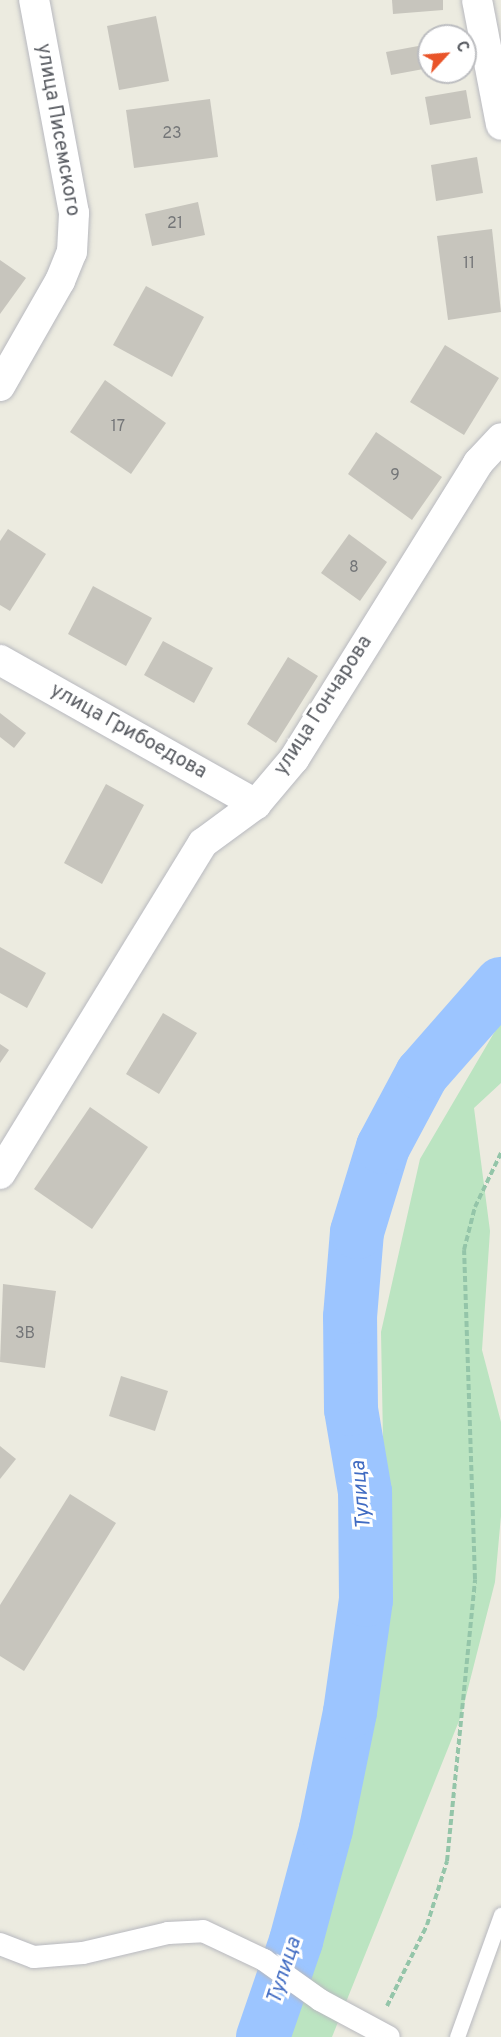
<!DOCTYPE html>
<meta charset="utf-8">
<style>
body{margin:0}
#map{position:relative;width:501px;height:2037px;overflow:hidden;background:#ecebe0;font-family:Overpass,sans-serif}
div>[style]{position:absolute}
[style*='--x']{left:calc(var(--x)*1px);top:calc(var(--y)*1px);width:calc(var(--w)*1px);rotate:calc(var(--a)*1deg)}
.green>*{inset:0;background:#bbe4c1}
.river>*{height:54px;margin:-27px;padding:0 27px;transform-origin:27px;border-radius:27px;background:#9cc5ff}
.building>*{inset:0;background:#c7c5bd}
.path>*{height:4px;margin-top:-2px;transform-origin:0;background:repeating-linear-gradient(90deg,#94c5a9 0 6px,transparent 0 9px)}
.roads{filter:drop-shadow(0 0 2px #b8b9bf) drop-shadow(0 0 2px #b8b9bf)}
.service>*{height:15px;margin:-7.5px;padding:0 7.5px;transform-origin:7.5px;border-radius:7.5px;background:#fff}
.pedestrian>*{height:22px;margin:-11px;padding:0 11px;transform-origin:11px;border-radius:11px;background:#fff}
.minor>*{height:30px;margin:-15px;padding:0 15px;transform-origin:15px;border-radius:15px;background:#fff}
span{translate:-50% -50%;white-space:nowrap;text-align:center;line-height:1.15;-webkit-text-stroke:6px #fff;paint-order:stroke}
.number-label{font-size:16px;color:#747678}
.number-label span{-webkit-text-stroke-width:0}
.street-label{font-size:20px;color:#585b61}
.water-label{font-size:21px;color:#406bc2;font-style:italic}
.north{position:absolute;left:417px;top:24px;width:60px;height:60px;box-sizing:border-box;background:#fff;border:2px solid #bcbdc0;border-radius:50%;rotate:64deg;font-size:16px;font-weight:700;line-height:24px;text-align:center;color:#585b61}
.north::after{content:'';display:block;margin:auto;width:21px;height:27px;background:#e95429;clip-path:polygon(50% 0,100% 100%,50% 72%,0 100%)}
</style>
<div id="map">
<div class="green">
<div style="clip-path:polygon(501px 1021px,501px 1083px,474px 1108px,490px 1231px,482px 1350px,501px 1422px,501px 1516px,495px 1582px,461px 1716px,332px 2037px,274px 2037px,324px 1905px,386px 1603px,381px 1332px,420px 1159px)"></div>
</div>
<div class="river">
<div style="--x:263;--y:2037;--w:102;--a:-71"></div>
<div style="--x:296;--y:1941;--w:116;--a:-75"></div>
<div style="--x:326;--y:1829;--w:119;--a:-78.4"></div>
<div style="--x:350;--y:1712;--w:113;--a:-81.9"></div>
<div style="--x:366;--y:1600;--w:108;--a:-90.5"></div>
<div style="--x:365;--y:1492;--w:84;--a:-99.6"></div>
<div style="--x:351;--y:1409;--w:92;--a:-90.6"></div>
<div style="--x:350;--y:1317;--w:85;--a:-85.3"></div>
<div style="--x:357;--y:1232;--w:89;--a:-73"></div>
<div style="--x:383;--y:1147;--w:83;--a:-61.9"></div>
<div style="--x:422;--y:1074;--w:120;--a:-48.7"></div>
</div>
<div class="building">
<div style="clip-path:polygon(392px 0,443px 0,443px 10px,393px 14px)"></div>
<div style="clip-path:polygon(156px 16px,169px 81px,119px 90px,107px 26px)"></div>
<div style="clip-path:polygon(429px 44px,429px 68px,391px 75px,386px 52px)"></div>
<div style="clip-path:polygon(466px 90px,471px 118px,430px 125px,425px 97px)"></div>
<div style="clip-path:polygon(210px 99px,218px 157px,134px 168px,126px 110px)"></div>
<div style="clip-path:polygon(477px 157px,483px 193px,436px 201px,431px 165px)"></div>
<div style="clip-path:polygon(198px 202px,205px 235px,152px 246px,145px 214px)"></div>
<div style="clip-path:polygon(492px 229px,501px 312px,448px 320px,437px 236px)"></div>
<div style="clip-path:polygon(0 260px,26px 278px,0 314px)"></div>
<div style="clip-path:polygon(146px 286px,204px 317px,172px 377px,113px 345px)"></div>
<div style="clip-path:polygon(445px 345px,499px 378px,464px 435px,410px 402px)"></div>
<div style="clip-path:polygon(105px 380px,166px 423px,131px 474px,70px 432px)"></div>
<div style="clip-path:polygon(376px 432px,442px 477px,412px 520px,348px 474px)"></div>
<div style="clip-path:polygon(8px 529px,46px 554px,10px 611px,0 605px,0 541px)"></div>
<div style="clip-path:polygon(349px 534px,387px 562px,360px 601px,321px 573px)"></div>
<div style="clip-path:polygon(93px 586px,152px 618px,126px 666px,68px 634px)"></div>
<div style="clip-path:polygon(163px 641px,213px 668px,194px 703px,144px 675px)"></div>
<div style="clip-path:polygon(288px 657px,318px 676px,276px 743px,247px 724px)"></div>
<div style="clip-path:polygon(0 713px,26px 733px,14px 748px,0 737px)"></div>
<div style="clip-path:polygon(106px 784px,144px 805px,102px 884px,64px 863px)"></div>
<div style="clip-path:polygon(0 947px,46px 973px,27px 1008px,0 993px)"></div>
<div style="clip-path:polygon(163px 1013px,197px 1033px,159px 1094px,126px 1074px)"></div>
<div style="clip-path:polygon(0 1044px,9px 1050px,0 1063px)"></div>
<div style="clip-path:polygon(90px 1107px,148px 1147px,92px 1229px,34px 1189px)"></div>
<div style="clip-path:polygon(3px 1284px,56px 1291px,45px 1368px,0 1362px)"></div>
<div style="clip-path:polygon(121px 1376px,168px 1391px,155px 1431px,109px 1416px)"></div>
<div style="clip-path:polygon(0 1446px,16px 1459px,0 1479px)"></div>
<div style="clip-path:polygon(70px 1494px,116px 1523px,24px 1671px,0 1656px,0 1605px)"></div>
</div>
<div class="path">
<div style="--x:387;--y:2006;--w:90;--a:-63.7"></div>
<div style="--x:427;--y:1925;--w:67;--a:-72.6"></div>
<div style="--x:447;--y:1861;--w:283;--a:-84.3"></div>
<div style="--x:475;--y:1579;--w:329;--a:-91.9"></div>
<div style="--x:464;--y:1250;--w:44;--a:-75.7"></div>
<div style="--x:475;--y:1207;--w:60;--a:-64.3"></div>
</div>
<div class="roads">
<div class="service">
<div style="--x:457;--y:2037;--w:130;--a:-70.2"></div>
</div>
<div class="pedestrian">
<div style="--x:0;--y:1944;--w:36;--a:21"></div>
<div style="--x:34;--y:1957;--w:49;--a:-4.7"></div>
<div style="--x:83;--y:1953;--w:87;--a:-13.2"></div>
<div style="--x:168;--y:1933;--w:35;--a:-3"></div>
<div style="--x:203;--y:1931;--w:68;--a:25.4"></div>
<div style="--x:264;--y:1960;--w:69;--a:35.5"></div>
<div style="--x:320;--y:2000;--w:78;--a:28.2"></div>
</div>
<div class="minor">
<div style="--x:477;--y:0;--w:127;--a:79.1"></div>
<div style="--x:0;--y:386;--w:121;--a:-60.3"></div>
<div style="--x:60;--y:281;--w:31;--a:-68"></div>
<div style="--x:72;--y:252;--w:39;--a:-87"></div>
<div style="--x:74;--y:213;--w:217;--a:-100.6"></div>
<div style="--x:0;--y:660;--w:294;--a:29.4"></div>
<div style="--x:0;--y:1174;--w:388;--a:-58.5"></div>
<div style="--x:203;--y:843;--w:66;--a:-36.3"></div>
<div style="--x:256;--y:804;--w:59;--a:-49.8"></div>
<div style="--x:294;--y:759;--w:349;--a:-58.1"></div>
<div style="--x:478;--y:463;--w:34;--a:-47"></div>
</div>
</div>
<div class="number-label">
<span style="left:172px;top:134px">23</span>
<span style="left:175px;top:224px">21</span>
<span style="left:469px;top:264px">11</span>
<span style="left:118px;top:427px">17</span>
<span style="left:395px;top:476px">9</span>
<span style="left:354px;top:568px">8</span>
<span style="left:25px;top:1334px">3В</span>
</div>
<div class="street-label">
<span style="left:57px;top:130px;rotate:80deg">улица Писемского</span>
<span style="left:324px;top:706px;rotate:-57deg">улица Гончарова</span>
<span style="left:128px;top:732px;rotate:29deg">улица Грибоедова</span>
</div>
<div class="water-label">
<span style="left:362px;top:1495px;rotate:-95deg">Тулица</span>
<span style="left:285px;top:1971px;rotate:-72deg">Тулица</span>
</div>
<div class="north">С</div>
</div>
